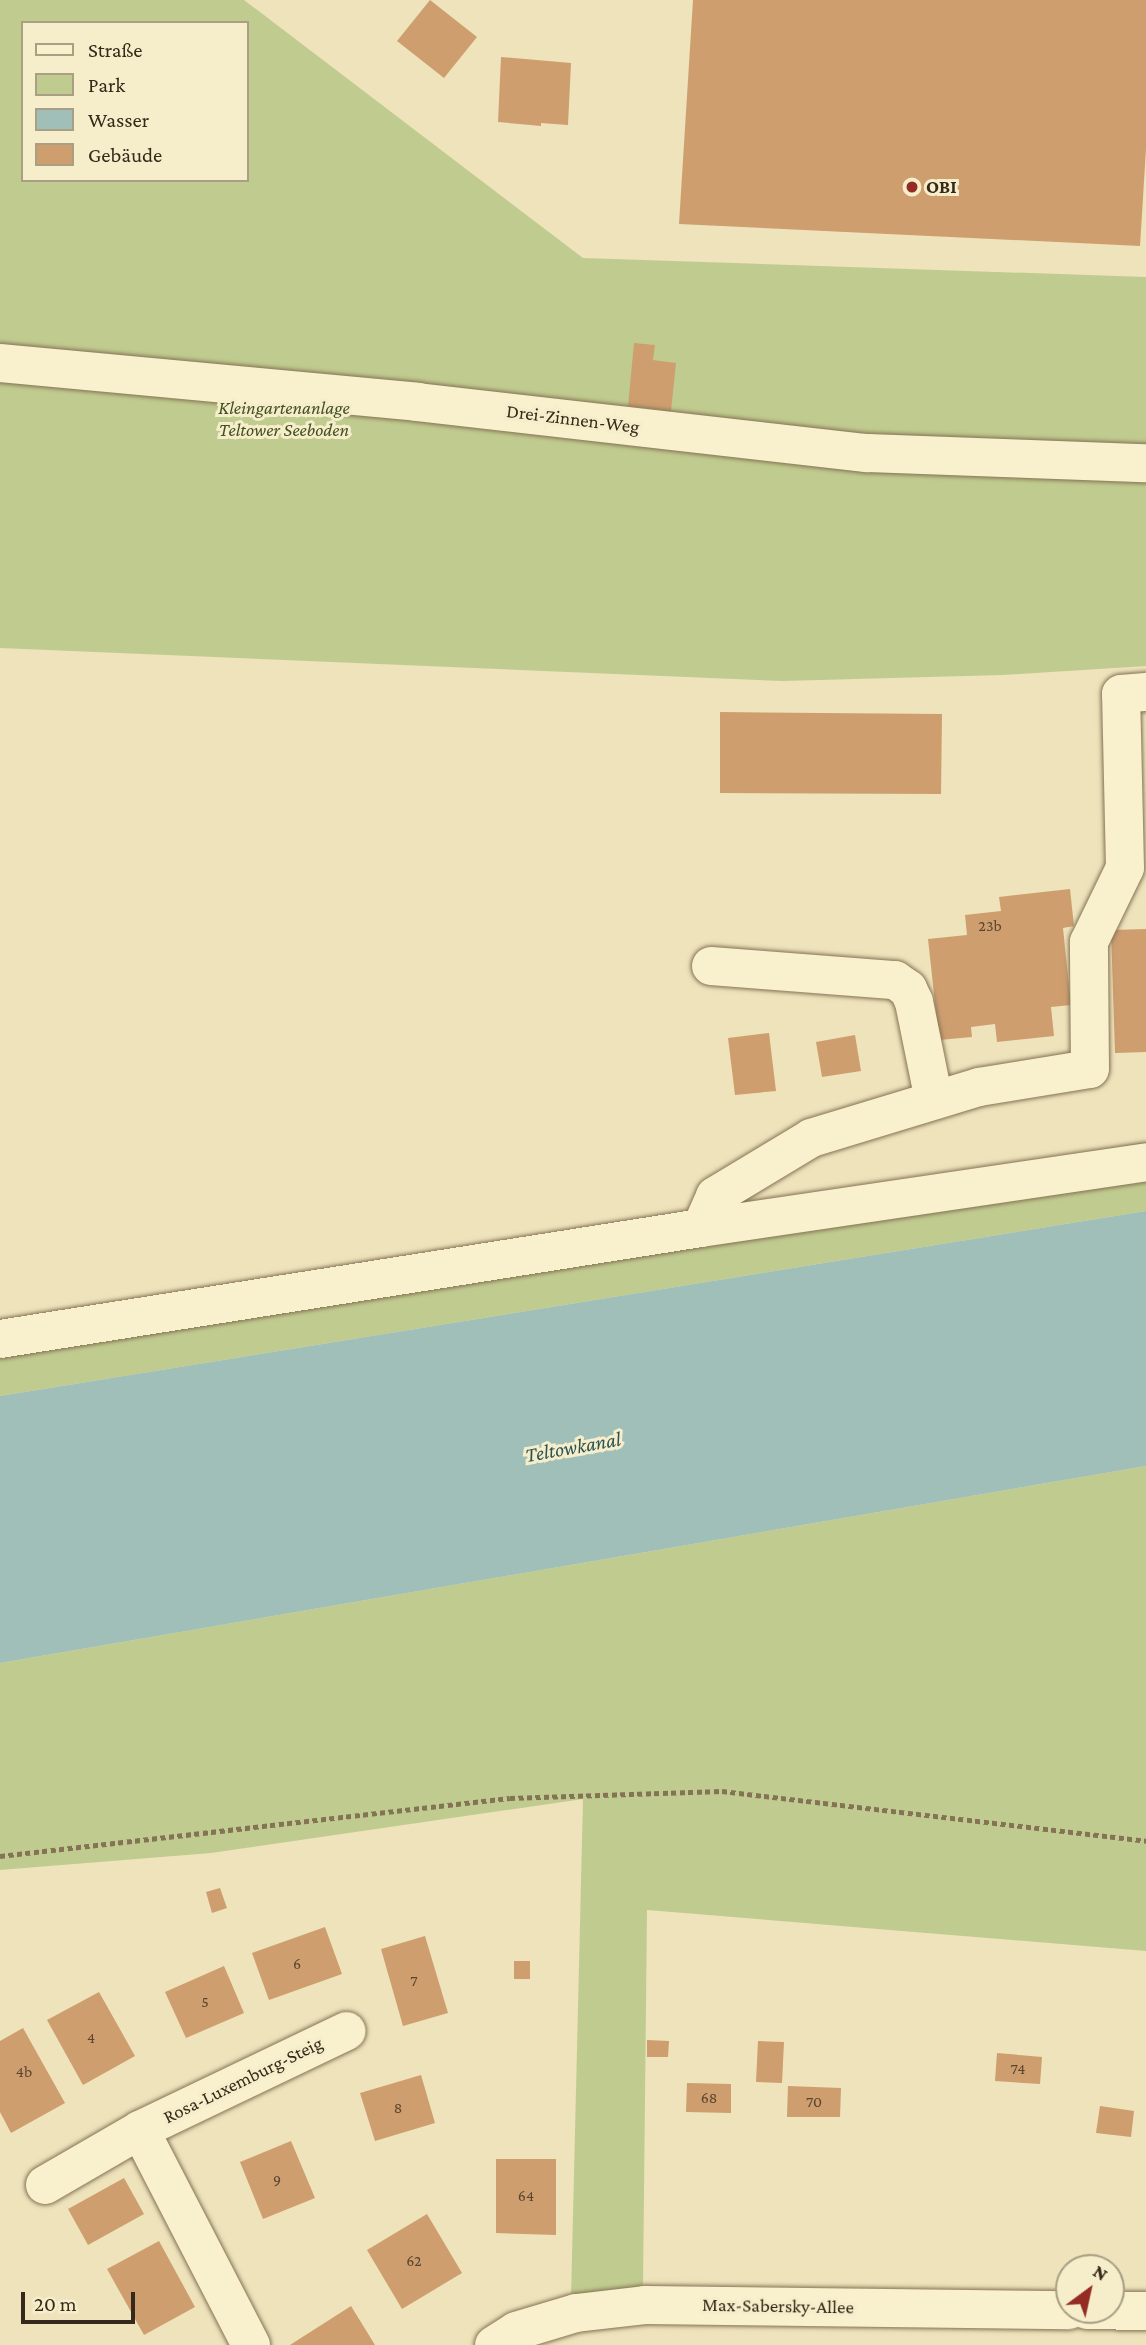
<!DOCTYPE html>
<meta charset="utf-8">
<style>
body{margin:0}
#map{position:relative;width:1146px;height:2345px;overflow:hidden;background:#eee3bb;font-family:"Crimson Pro",serif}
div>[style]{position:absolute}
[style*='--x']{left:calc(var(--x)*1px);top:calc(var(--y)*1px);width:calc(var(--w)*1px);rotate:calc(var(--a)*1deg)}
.green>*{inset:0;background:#c0cc8f}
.water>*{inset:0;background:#9fbfb8}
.building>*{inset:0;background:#ce9e6f}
.path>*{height:4.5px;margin-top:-2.25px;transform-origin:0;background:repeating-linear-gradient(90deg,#857355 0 5px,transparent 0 8.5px)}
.roads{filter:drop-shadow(0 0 2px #857355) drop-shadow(0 0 2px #857355)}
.minor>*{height:38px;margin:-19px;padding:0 19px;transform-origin:19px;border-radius:19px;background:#f9f0ce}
.dots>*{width:19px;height:19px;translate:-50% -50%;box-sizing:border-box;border:4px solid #f6edca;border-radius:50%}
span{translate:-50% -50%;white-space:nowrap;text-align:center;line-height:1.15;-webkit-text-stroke:6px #f6edca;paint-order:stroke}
.number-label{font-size:16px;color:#5a462f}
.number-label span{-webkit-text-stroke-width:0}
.poi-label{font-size:19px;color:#34291a;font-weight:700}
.left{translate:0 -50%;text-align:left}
.park-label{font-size:19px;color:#415120;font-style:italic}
.street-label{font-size:19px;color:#34291a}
.water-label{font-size:21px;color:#295354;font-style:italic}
.legend{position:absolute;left:21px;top:21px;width:228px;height:161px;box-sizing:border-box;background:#f6edca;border:2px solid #a89f84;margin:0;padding:9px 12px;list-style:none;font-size:21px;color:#34291a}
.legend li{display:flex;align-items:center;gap:14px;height:35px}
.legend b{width:35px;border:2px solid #a89f84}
.north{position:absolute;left:1055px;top:2254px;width:70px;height:70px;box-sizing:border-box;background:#f6edca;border:2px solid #a89f84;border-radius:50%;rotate:33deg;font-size:19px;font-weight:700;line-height:28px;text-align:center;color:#34291a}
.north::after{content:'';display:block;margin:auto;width:24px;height:32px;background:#952c23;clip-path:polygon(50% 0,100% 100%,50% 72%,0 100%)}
.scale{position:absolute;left:21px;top:2292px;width:114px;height:32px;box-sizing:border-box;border:4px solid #34291a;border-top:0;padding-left:9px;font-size:21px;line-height:24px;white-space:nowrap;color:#34291a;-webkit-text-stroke:5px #f6edca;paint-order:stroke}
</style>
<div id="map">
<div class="green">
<div style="clip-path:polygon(evenodd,0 0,244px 0,583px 258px,1146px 277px,1146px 666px,1003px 675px,782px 681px,0 648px,0 0,23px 23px,247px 23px,247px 180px,23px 180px,23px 23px)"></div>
<div style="clip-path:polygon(1146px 1142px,1146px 1211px,0 1396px,0 1329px)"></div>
<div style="clip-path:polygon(1146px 1466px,1146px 1951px,647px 1910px,643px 2288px,571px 2298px,583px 1799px,211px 1853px,0 1870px,0 1663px)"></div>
</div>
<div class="water">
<div style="clip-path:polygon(1146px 1211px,1146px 1466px,0 1663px,0 1396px)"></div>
</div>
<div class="building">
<div style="clip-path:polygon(430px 0,477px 37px,444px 78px,397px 41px)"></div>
<div style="clip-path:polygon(693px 0,1146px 0,1146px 149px,1140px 246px,679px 224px)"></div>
<div style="clip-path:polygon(501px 57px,571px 63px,568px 125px,541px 123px,541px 126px,498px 122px)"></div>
<div style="clip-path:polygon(634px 343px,655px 345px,653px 360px,676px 363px,671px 411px,628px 406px)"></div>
<div style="clip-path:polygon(720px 712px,942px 714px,941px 794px,720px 793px)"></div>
<div style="clip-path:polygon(1070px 889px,1074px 926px,1063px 928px,1071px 1005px,1051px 1007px,1054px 1036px,997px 1042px,995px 1024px,971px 1027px,972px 1037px,939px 1040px,928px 939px,967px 935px,965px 915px,1001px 911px,999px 897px)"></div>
<div style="clip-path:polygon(1146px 929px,1146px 1052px,1115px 1053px,1111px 930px)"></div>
<div style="clip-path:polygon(769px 1033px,776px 1091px,735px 1095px,728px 1038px)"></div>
<div style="clip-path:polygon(855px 1035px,861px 1071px,822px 1077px,816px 1042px)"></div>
<div style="clip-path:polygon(220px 1888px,227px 1908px,212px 1913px,206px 1892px)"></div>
<div style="clip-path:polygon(325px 1927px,342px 1974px,269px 2000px,252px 1953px)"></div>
<div style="clip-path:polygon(425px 1936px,448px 2013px,403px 2026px,381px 1949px)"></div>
<div style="clip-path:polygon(514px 1961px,530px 1961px,530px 1979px,514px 1979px)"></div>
<div style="clip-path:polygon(224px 1966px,244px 2013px,186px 2038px,165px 1992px)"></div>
<div style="clip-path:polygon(99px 1992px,135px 2056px,83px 2085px,47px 2020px)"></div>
<div style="clip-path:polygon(23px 2028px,65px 2103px,11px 2133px,0 2112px,0 2041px)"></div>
<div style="clip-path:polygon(647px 2040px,669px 2041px,668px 2057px,647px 2057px)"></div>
<div style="clip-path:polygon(758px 2041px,784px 2042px,782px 2083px,756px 2082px)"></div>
<div style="clip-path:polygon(997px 2053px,1042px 2057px,1040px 2084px,995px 2081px)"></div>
<div style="clip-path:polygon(421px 2075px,435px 2123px,375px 2141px,360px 2093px)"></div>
<div style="clip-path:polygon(687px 2083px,731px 2084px,731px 2113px,686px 2112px)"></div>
<div style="clip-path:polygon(788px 2086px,841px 2088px,840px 2117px,787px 2117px)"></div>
<div style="clip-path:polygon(1100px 2106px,1134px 2111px,1131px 2137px,1096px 2133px)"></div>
<div style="clip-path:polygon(291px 2141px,315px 2198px,263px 2219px,240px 2162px)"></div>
<div style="clip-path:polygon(496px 2159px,556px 2159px,556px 2235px,496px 2233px)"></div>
<div style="clip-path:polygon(124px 2178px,144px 2214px,88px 2245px,68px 2209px)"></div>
<div style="clip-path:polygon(427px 2214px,462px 2273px,402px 2309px,367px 2250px)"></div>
<div style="clip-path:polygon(159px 2241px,195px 2307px,144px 2335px,107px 2269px)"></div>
<div style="clip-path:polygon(351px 2306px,375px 2345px,290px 2345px)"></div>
</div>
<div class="path">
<div style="--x:0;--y:1856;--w:513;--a:-6.49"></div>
<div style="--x:510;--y:1798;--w:212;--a:-1.9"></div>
<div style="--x:722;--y:1791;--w:427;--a:6.7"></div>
</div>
<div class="roads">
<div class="minor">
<div style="--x:0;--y:363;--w:419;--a:5.3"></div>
<div style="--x:417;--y:402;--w:453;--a:6.5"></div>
<div style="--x:867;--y:453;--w:279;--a:2.1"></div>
<div style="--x:711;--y:966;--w:185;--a:4.4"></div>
<div style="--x:895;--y:980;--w:16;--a:35"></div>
<div style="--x:908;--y:989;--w:14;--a:65"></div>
<div style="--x:914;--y:1002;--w:100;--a:78.5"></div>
<div style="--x:701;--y:1228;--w:35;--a:-66"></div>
<div style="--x:715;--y:1196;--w:112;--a:-31.1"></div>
<div style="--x:811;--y:1138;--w:176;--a:-16.9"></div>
<div style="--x:979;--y:1087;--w:112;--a:-9.2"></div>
<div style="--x:1090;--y:1069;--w:127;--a:-90.5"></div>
<div style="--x:1089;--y:942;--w:82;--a:-64.1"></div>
<div style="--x:1125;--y:868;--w:174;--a:-91.3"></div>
<div style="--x:1121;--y:694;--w:25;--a:-5"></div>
<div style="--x:0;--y:1339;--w:710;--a:-9"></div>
<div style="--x:701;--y:1228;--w:450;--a:-8.4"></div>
<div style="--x:45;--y:2185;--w:110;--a:-30.1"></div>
<div style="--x:1087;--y:2310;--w:59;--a:1"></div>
<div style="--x:251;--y:2345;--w:242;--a:-117.3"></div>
<div style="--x:140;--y:2130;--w:229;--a:-25.6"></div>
<div style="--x:494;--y:2345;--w:26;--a:-32"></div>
<div style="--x:516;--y:2331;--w:63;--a:-16.7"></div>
<div style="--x:576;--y:2313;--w:69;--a:-6.6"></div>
<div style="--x:645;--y:2305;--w:424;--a:0.7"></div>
</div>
</div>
<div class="dots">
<div style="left:912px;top:187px;background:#952c23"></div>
</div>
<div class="number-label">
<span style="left:990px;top:926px">23b</span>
<span style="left:297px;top:1964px">6</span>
<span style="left:414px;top:1981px">7</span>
<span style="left:205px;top:2002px">5</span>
<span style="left:91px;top:2038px">4</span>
<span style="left:1018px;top:2069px">74</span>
<span style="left:24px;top:2072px">4b</span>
<span style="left:709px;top:2098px">68</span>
<span style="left:814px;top:2102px">70</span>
<span style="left:398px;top:2108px">8</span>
<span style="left:277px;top:2180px">9</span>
<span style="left:526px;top:2196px">64</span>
<span style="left:414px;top:2261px">62</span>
</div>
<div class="poi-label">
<span class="left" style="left:926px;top:187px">OBI</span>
</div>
<div class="park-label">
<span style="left:284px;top:419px">Kleingartenanlage<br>Teltower Seeboden</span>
</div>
<div class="street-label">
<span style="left:573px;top:419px;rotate:7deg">Drei-Zinnen-Weg</span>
<span style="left:243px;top:2080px;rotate:-26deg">Rosa-Luxemburg-Steig</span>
<span style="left:778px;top:2306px;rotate:1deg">Max-Sabersky-Allee</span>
</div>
<div class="water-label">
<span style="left:573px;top:1447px;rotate:-10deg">Teltowkanal</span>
</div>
<ul class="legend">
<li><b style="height:9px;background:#f9f0ce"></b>Straße</li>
<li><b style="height:19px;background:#c0cc8f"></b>Park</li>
<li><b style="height:19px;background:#9fbfb8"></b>Wasser</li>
<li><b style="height:19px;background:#ce9e6f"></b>Gebäude</li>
</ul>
<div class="north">N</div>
<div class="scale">20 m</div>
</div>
